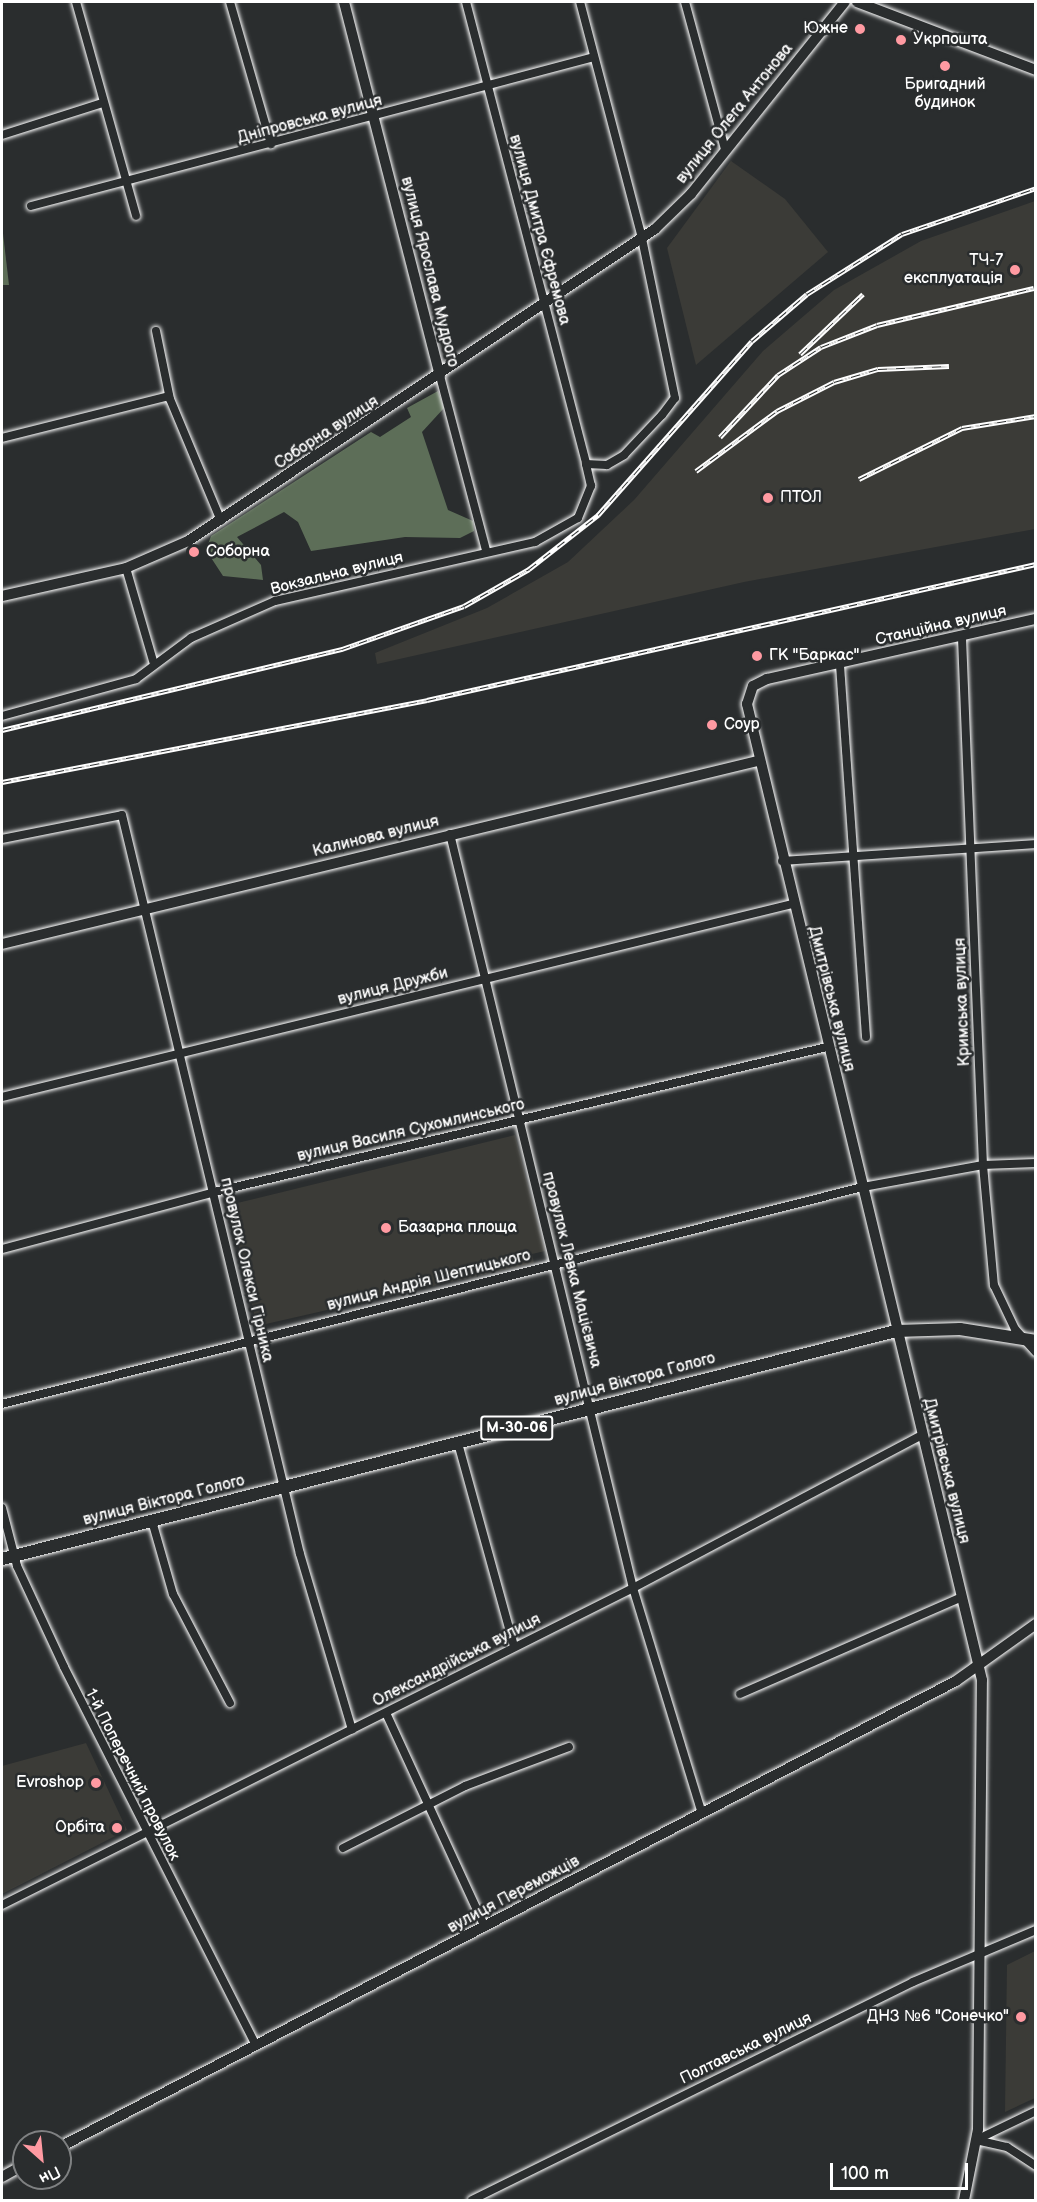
<!DOCTYPE html>
<meta charset="utf-8">
<style>
body{margin:0}
#map{position:relative;width:1037px;height:2202px;overflow:hidden;background:#2a2d2e;font-family:"Balsamiq Sans",sans-serif}
div>[style]{position:absolute}
[style*='--x']{left:calc(var(--x)*1px);top:calc(var(--y)*1px);width:calc(var(--w)*1px);rotate:calc(var(--a)*1deg)}
.built>*{inset:0;background:#3b3b37}
.green>*{inset:0;background:#5d6e58}
.roads{filter:drop-shadow(0 0 2px #fff) drop-shadow(0 0 2px #fff)}
.street>*{height:8px;margin:-4px;padding:0 4px;transform-origin:4px;border-radius:4px;background:#2a2d2e}
.secondary>*{height:10px;margin:-5px;padding:0 5px;transform-origin:5px;border-radius:5px;background:#2a2d2e}
.primary>*{height:12px;margin:-6px;padding:0 6px;transform-origin:6px;border-radius:6px;background:#2a2d2e}
.rail>*{height:5px;margin-top:-2.5px;transform-origin:0;background:repeating-linear-gradient(90deg,#2a2d2e 0 9px,#fff 0 18px);box-sizing:border-box;border-block:2px solid #fff}
.dots>*{width:16px;height:16px;translate:-50% -50%;box-sizing:border-box;border:3px solid #2a2d2e;border-radius:50%}
span{translate:-50% -50%;white-space:nowrap;text-align:center;line-height:1.15;-webkit-text-stroke:5px #2a2d2e;paint-order:stroke}
.shield-label span{padding:2px 4px;background:#2a2d2e;border:2px solid;border-radius:4px;-webkit-text-stroke-width:0}
.shield-label{font-size:15px;color:#fff;font-weight:700}
.poi-label{font-size:16px;color:#fff}
.right{translate:-100% -50%;text-align:right}
.left{translate:0 -50%;text-align:left}
.street-label{font-size:16px;color:#fff}
.frame{position:absolute;inset:0;border:3px solid #fff;pointer-events:none}
.north{position:absolute;left:12px;top:2130px;width:60px;height:60px;box-sizing:border-box;background:#2a2d2e;border:2px solid #7f8182;border-radius:50%;rotate:153deg;font-size:16px;font-weight:700;line-height:24px;text-align:center;color:#fff}
.north::after{content:'';display:block;margin:auto;width:21px;height:27px;background:#ff9aa2;clip-path:polygon(50% 0,100% 100%,50% 72%,0 100%)}
.scale{position:absolute;left:830px;top:2163px;width:138px;height:27px;box-sizing:border-box;border:3px solid #fff;border-top:0;padding-left:8px;font-size:18px;line-height:21px;white-space:nowrap;color:#fff;-webkit-text-stroke:4px #2a2d2e;paint-order:stroke}
</style>
<div id="map">
<div class="built">
<div style="clip-path:polygon(731px 161px,785px 199px,828px 252px,696px 365px,667px 248px)"></div>
<div style="clip-path:polygon(1035px 201px,1035px 529px,744px 582px,377px 664px,375px 653px,487px 608px,568px 562px,634px 500px,763px 351px,834px 290px,921px 241px)"></div>
<div style="clip-path:polygon(515px 1135px,545px 1251px,532px 1254px,534px 1263px,257px 1326px,229px 1205px)"></div>
<div style="clip-path:polygon(86px 1743px,127px 1830px,2px 1894px,2px 1766px)"></div>
<div style="clip-path:polygon(1035px 1951px,1035px 2098px,1005px 2112px,1007px 1965px)"></div>
</div>
<div class="green">
<div style="clip-path:polygon(2px 225px,9px 285px,2px 285px)"></div>
<div style="clip-path:polygon(438px 391px,444px 408px,422px 432px,448px 510px,473px 521px,474px 531px,460px 538px,405px 537px,311px 551px,298px 522px,284px 512px,237px 537px,261px 565px,263px 580px,223px 576px,206px 550px,211px 536px,371px 432px,380px 437px,411px 417px,407px 408px)"></div>
</div>
<div class="roads">
<div class="street">
<div style="--x:76;--y:2;--w:222;--a:74.3"></div>
<div style="--x:230;--y:2;--w:148;--a:73.9"></div>
<div style="--x:466;--y:2;--w:477;--a:75.4"></div>
<div style="--x:685;--y:2;--w:152;--a:74.8"></div>
<div style="--x:2;--y:135;--w:105;--a:-17.7"></div>
<div style="--x:31;--y:206;--w:582;--a:-14.82"></div>
<div style="--x:156;--y:331;--w:69;--a:78.4"></div>
<div style="--x:170;--y:399;--w:132;--a:67.3"></div>
<div style="--x:440;--y:376;--w:180;--a:75.2"></div>
<div style="--x:2;--y:438;--w:172;--a:-14.1"></div>
<div style="--x:126;--y:568;--w:97;--a:73.8"></div>
<div style="--x:962;--y:638;--w:527;--a:87.72"></div>
<div style="--x:983;--y:1165;--w:121;--a:84.8"></div>
<div style="--x:994;--y:1285;--w:49;--a:64.5"></div>
<div style="--x:1015;--y:1329;--w:31;--a:48"></div>
<div style="--x:840;--y:665;--w:373;--a:86"></div>
<div style="--x:2;--y:716;--w:139;--a:-15.4"></div>
<div style="--x:136;--y:679;--w:69;--a:-36.7"></div>
<div style="--x:191;--y:638;--w:92;--a:-23.8"></div>
<div style="--x:275;--y:601;--w:267;--a:-12.8"></div>
<div style="--x:535;--y:542;--w:49;--a:-29.2"></div>
<div style="--x:578;--y:518;--w:35;--a:-68"></div>
<div style="--x:591;--y:486;--w:23;--a:-103"></div>
<div style="--x:586;--y:464;--w:21;--a:3"></div>
<div style="--x:607;--y:465;--w:20;--a:-30"></div>
<div style="--x:624;--y:455;--w:55;--a:-46.5"></div>
<div style="--x:662;--y:415;--w:21;--a:-53"></div>
<div style="--x:675;--y:398;--w:163;--a:-101.7"></div>
<div style="--x:642;--y:238;--w:244;--a:-104.7"></div>
<div style="--x:450;--y:834;--w:776;--a:76.36"></div>
<div style="--x:633;--y:1588;--w:235;--a:73"></div>
<div style="--x:2;--y:839;--w:122;--a:-11.3"></div>
<div style="--x:122;--y:815;--w:760;--a:76.46"></div>
<div style="--x:300;--y:1554;--w:183;--a:73.5"></div>
<div style="--x:782;--y:861;--w:255;--a:-3.8"></div>
<div style="--x:2;--y:1097;--w:813;--a:-13.73"></div>
<div style="--x:2;--y:1249;--w:220;--a:-15"></div>
<div style="--x:214;--y:1192;--w:630;--a:-13.31"></div>
<div style="--x:2;--y:1404;--w:888;--a:-14.15"></div>
<div style="--x:863;--y:1187;--w:122;--a:-10.4"></div>
<div style="--x:983;--y:1165;--w:53;--a:-2.2"></div>
<div style="--x:458;--y:1443;--w:211;--a:74.6"></div>
<div style="--x:2;--y:1508;--w:60;--a:75.5"></div>
<div style="--x:17;--y:1566;--w:111;--a:65"></div>
<div style="--x:64;--y:1667;--w:425;--a:63.1"></div>
<div style="--x:152;--y:1521;--w:76;--a:74"></div>
<div style="--x:173;--y:1594;--w:123;--a:62.4"></div>
<div style="--x:740;--y:1694;--w:242;--a:-23.6"></div>
<div style="--x:386;--y:1713;--w:236;--a:65.2"></div>
<div style="--x:343;--y:1848;--w:137;--a:-26.9"></div>
<div style="--x:465;--y:1786;--w:111;--a:-20.6"></div>
<div style="--x:2;--y:1905;--w:706;--a:-26.67"></div>
<div style="--x:633;--y:1588;--w:327;--a:-27.9"></div>
<div style="--x:976;--y:2140;--w:32;--a:13"></div>
<div style="--x:1007;--y:2147;--w:35;--a:33"></div>
<div style="--x:976;--y:2140;--w:67;--a:-25.8"></div>
<div style="--x:472;--y:2200;--w:492;--a:-26.3"></div>
<div style="--x:913;--y:1982;--w:134;--a:-22.9"></div>
</div>
<div class="secondary">
<div style="--x:344;--y:2;--w:386;--a:75.6"></div>
<div style="--x:857;--y:2;--w:191;--a:20.8"></div>
<div style="--x:2;--y:596;--w:127;--a:-12.7"></div>
<div style="--x:126;--y:568;--w:68;--a:-23.5"></div>
<div style="--x:188;--y:541;--w:562;--a:-33.75"></div>
<div style="--x:655;--y:229;--w:50;--a:-44.2"></div>
<div style="--x:691;--y:194;--w:246;--a:-51.3"></div>
<div style="--x:2;--y:944;--w:778;--a:-13.61"></div>
<div style="--x:60;--y:2147;--w:1010;--a:-27.48"></div>
<div style="--x:956;--y:1681;--w:98;--a:-35.5"></div>
<div style="--x:2;--y:2177;--w:25;--a:-29"></div>
<div style="--x:964;--y:2200;--w:72;--a:-78.8"></div>
<div style="--x:978;--y:2129;--w:449;--a:-89.5"></div>
<div style="--x:982;--y:1680;--w:1004;--a:-103.54"></div>
<div style="--x:747;--y:704;--w:19;--a:-72"></div>
<div style="--x:753;--y:686;--w:16;--a:-27"></div>
<div style="--x:767;--y:679;--w:276;--a:-12.6"></div>
</div>
<div class="primary">
<div style="--x:2;--y:1559;--w:923;--a:-14.31"></div>
<div style="--x:896;--y:1331;--w:64;--a:-1.8"></div>
<div style="--x:960;--y:1329;--w:77;--a:9"></div>
</div>
</div>
<div class="rail">
<div style="--x:800;--y:354;--w:87;--a:-43.6"></div>
<div style="--x:720;--y:437;--w:85;--a:-46.9"></div>
<div style="--x:778;--y:375;--w:51;--a:-33.1"></div>
<div style="--x:821;--y:347;--w:60;--a:-21.4"></div>
<div style="--x:877;--y:325;--w:161;--a:-13.3"></div>
<div style="--x:696;--y:471;--w:101;--a:-36.5"></div>
<div style="--x:777;--y:411;--w:64;--a:-27"></div>
<div style="--x:834;--y:382;--w:46;--a:-16.5"></div>
<div style="--x:878;--y:369;--w:71;--a:-2.4"></div>
<div style="--x:859;--y:479;--w:115;--a:-26.3"></div>
<div style="--x:962;--y:428;--w:75;--a:-9.2"></div>
<div style="--x:2;--y:730;--w:350;--a:-13.4"></div>
<div style="--x:342;--y:649;--w:129;--a:-19.4"></div>
<div style="--x:464;--y:606;--w:75;--a:-29.6"></div>
<div style="--x:529;--y:569;--w:88;--a:-38"></div>
<div style="--x:598;--y:515;--w:232;--a:-48.5"></div>
<div style="--x:752;--y:341;--w:72;--a:-40.5"></div>
<div style="--x:807;--y:294;--w:112;--a:-32.3"></div>
<div style="--x:902;--y:234;--w:142;--a:-18.9"></div>
<div style="--x:2;--y:782;--w:433;--a:-10.9"></div>
<div style="--x:427;--y:700;--w:624;--a:-12.59"></div>
</div>
<div class="dots">
<div style="left:860px;top:29px;background:#ff9aa2"></div>
<div style="left:901px;top:40px;background:#ff9aa2"></div>
<div style="left:945px;top:66px;background:#ff9aa2"></div>
<div style="left:1015px;top:270px;background:#ff9aa2"></div>
<div style="left:768px;top:498px;background:#ff9aa2"></div>
<div style="left:194px;top:552px;background:#ff9aa2"></div>
<div style="left:757px;top:656px;background:#ff9aa2"></div>
<div style="left:712px;top:725px;background:#ff9aa2"></div>
<div style="left:386px;top:1228px;background:#ff9aa2"></div>
<div style="left:96px;top:1783px;background:#ff9aa2"></div>
<div style="left:117px;top:1828px;background:#ff9aa2"></div>
<div style="left:1021px;top:2017px;background:#ff9aa2"></div>
</div>
<div class="shield-label">
<span style="left:517px;top:1428px">М-30-06</span>
</div>
<div class="poi-label">
<span class="right" style="left:848px;top:29px">Южне</span>
<span class="left" style="left:913px;top:40px">Укрпошта</span>
<span style="left:945px;top:94px">Бригадний<br>будинок</span>
<span class="right" style="left:1003px;top:270px">ТЧ-7<br>експлуатація</span>
<span class="left" style="left:780px;top:498px">ПТОЛ</span>
<span class="left" style="left:206px;top:552px">Соборна</span>
<span class="left" style="left:769px;top:656px">ГК "Баркас"</span>
<span class="left" style="left:724px;top:725px">Соур</span>
<span class="left" style="left:398px;top:1228px">Базарна площа</span>
<span class="right" style="left:84px;top:1783px">Evroshop</span>
<span class="right" style="left:105px;top:1828px">Орбіта</span>
<span class="right" style="left:1009px;top:2017px">ДНЗ №6 "Сонечко"</span>
</div>
<div class="street-label">
<span style="left:735px;top:114px;rotate:-51deg">вулиця Олега Антонова</span>
<span style="left:310px;top:120px;rotate:-15deg">Дніпровська вулиця</span>
<span style="left:539px;top:230px;rotate:75deg">вулиця Дмитра Єфремова</span>
<span style="left:429px;top:272px;rotate:76deg">вулиця Ярослава Мудрого</span>
<span style="left:327px;top:433px;rotate:-33deg">Соборна вулиця</span>
<span style="left:337px;top:574px;rotate:-14deg">Вокзальна вулиця</span>
<span style="left:941px;top:626px;rotate:-13deg">Станційна вулиця</span>
<span style="left:376px;top:837px;rotate:-14deg">Калинова вулиця</span>
<span style="left:393px;top:987px;rotate:-14deg">вулиця Дружби</span>
<span style="left:831px;top:999px;rotate:76deg">Дмитрівська вулиця</span>
<span style="left:963px;top:1002px;rotate:-92deg">Кримська вулиця</span>
<span style="left:411px;top:1131px;rotate:-13deg">вулиця Василя Сухомлинського</span>
<span style="left:246px;top:1270px;rotate:77deg">провулок Олекси Гірника</span>
<span style="left:571px;top:1270px;rotate:76deg">провулок Левка Мацієвича</span>
<span style="left:429px;top:1281px;rotate:-14deg">вулиця Андрія Шептицького</span>
<span style="left:635px;top:1380px;rotate:-15deg">вулиця Віктора Голого</span>
<span style="left:946px;top:1471px;rotate:76deg">Дмитрівська вулиця</span>
<span style="left:164px;top:1501px;rotate:-14deg">вулиця Віктора Голого</span>
<span style="left:457px;top:1661px;rotate:-27deg">Олександрійська вулиця</span>
<span style="left:132px;top:1775px;rotate:63deg">1-й Поперечний провулок</span>
<span style="left:514px;top:1895px;rotate:-28deg">вулиця Переможців</span>
<span style="left:746px;top:2049px;rotate:-26deg">Полтавська вулиця</span>
</div>
<div class="frame"></div>
<div class="north">Пн</div>
<div class="scale">100 m</div>
</div>
